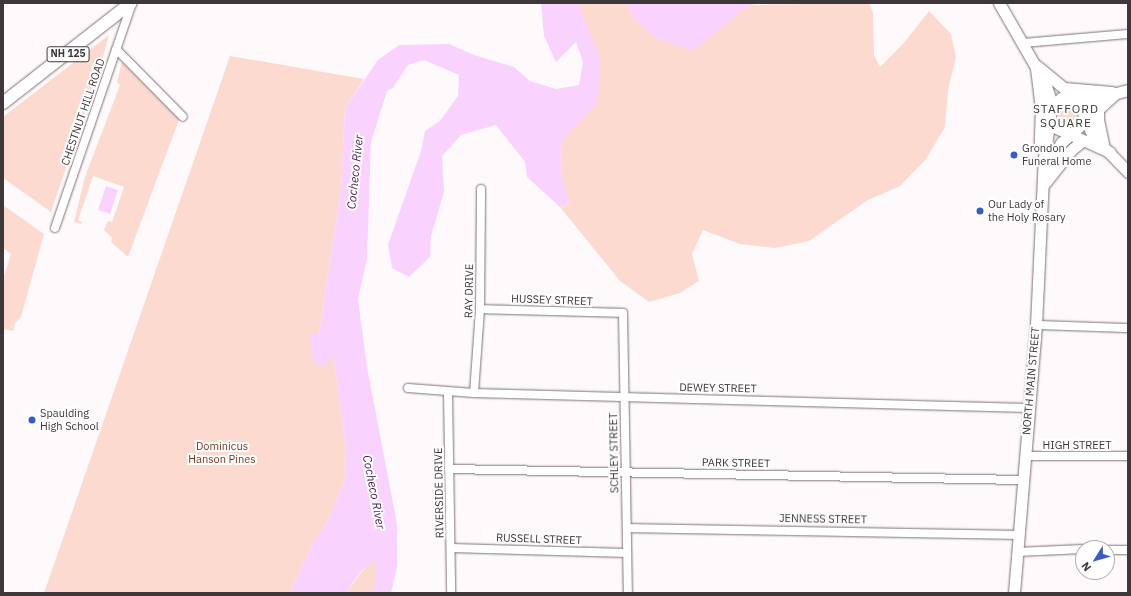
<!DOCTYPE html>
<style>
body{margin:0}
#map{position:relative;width:1131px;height:596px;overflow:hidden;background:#fefafb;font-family:"IBM Plex Sans",sans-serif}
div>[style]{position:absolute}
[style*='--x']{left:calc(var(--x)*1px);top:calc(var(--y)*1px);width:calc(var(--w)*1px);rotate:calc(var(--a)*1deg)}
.green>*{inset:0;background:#fcdacf}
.round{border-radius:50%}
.water>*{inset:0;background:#f9d3fe}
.roads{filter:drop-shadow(0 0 1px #817075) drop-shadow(0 0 1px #817075)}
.minor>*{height:8px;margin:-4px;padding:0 4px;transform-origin:4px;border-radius:4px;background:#fff}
.secondary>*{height:11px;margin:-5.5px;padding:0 5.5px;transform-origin:5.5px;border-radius:5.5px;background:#fff}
.primary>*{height:12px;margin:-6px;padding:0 6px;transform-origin:6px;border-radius:6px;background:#fff}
.dots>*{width:11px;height:11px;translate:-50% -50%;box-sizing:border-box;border:2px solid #fff;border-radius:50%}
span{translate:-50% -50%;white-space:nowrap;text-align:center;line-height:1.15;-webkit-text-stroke:4px #fff;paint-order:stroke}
.shield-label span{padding:1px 3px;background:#fff;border:1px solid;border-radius:3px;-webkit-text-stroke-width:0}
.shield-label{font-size:10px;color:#3f383a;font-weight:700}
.street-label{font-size:11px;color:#3f383a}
.poi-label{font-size:11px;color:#3f383a}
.left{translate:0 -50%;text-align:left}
.park-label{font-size:11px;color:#793520}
.neighbourhood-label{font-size:12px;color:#3f383a;letter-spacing:1px}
.water-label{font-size:12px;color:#4a1d51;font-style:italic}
.frame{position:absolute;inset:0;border:4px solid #3f383a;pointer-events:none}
.north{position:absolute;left:1075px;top:540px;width:40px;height:40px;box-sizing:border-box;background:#fff;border:1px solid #b2afb0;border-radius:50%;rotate:233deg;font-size:11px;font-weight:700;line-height:16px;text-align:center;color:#3f383a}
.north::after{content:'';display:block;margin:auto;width:14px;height:18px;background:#365bcc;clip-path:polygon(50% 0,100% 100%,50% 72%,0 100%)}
</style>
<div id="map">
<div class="green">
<div style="clip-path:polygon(578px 3px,625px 3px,638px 23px,692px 51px,749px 5px,869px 3px,873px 13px,874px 55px,880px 67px,903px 44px,929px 11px,951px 34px,956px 57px,948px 90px,945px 127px,926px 159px,900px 186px,868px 200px,809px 241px,775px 248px,740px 244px,703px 230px,692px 254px,699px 281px,680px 293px,649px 302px,620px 281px,560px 207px,570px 203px,561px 174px,562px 141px,598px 102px)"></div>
<div style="clip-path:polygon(109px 35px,99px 71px,51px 212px,3px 178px,3px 117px)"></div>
<div style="clip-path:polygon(230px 56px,364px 79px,345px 108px,341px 190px,319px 333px,310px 334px,333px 352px,346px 449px,345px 479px,328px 521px,313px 543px,290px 593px,44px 593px)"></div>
<div style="clip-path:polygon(122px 62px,180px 117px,128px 257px,111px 242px,112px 238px,104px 230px,108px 221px,112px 222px,124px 187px,93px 176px,78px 220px,82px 222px,81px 224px,74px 222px,85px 177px,120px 85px,117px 82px)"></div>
<div class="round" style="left:1058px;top:106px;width:18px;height:18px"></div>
<div style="clip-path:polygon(3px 205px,44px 234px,21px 317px,15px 323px,13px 331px,3px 329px,3px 279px,11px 254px,3px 248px)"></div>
<div style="clip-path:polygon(375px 560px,375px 584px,371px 593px,346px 593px,362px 571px)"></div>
</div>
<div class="water">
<div style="clip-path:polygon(541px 3px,578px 3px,600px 59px,598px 102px,562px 141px,561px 174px,570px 203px,560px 207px,527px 177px,525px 162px,496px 125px,461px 135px,442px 156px,444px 192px,431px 236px,430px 257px,409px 277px,392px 268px,388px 245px,421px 151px,425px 131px,440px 121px,458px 96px,459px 75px,424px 60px,408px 65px,393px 88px,387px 91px,371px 142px,367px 259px,358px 299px,367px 367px,397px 524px,397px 568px,391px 593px,371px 593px,375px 584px,375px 561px,361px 571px,346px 593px,290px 593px,313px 543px,328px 521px,345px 479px,346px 449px,333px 353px,325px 367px,316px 365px,311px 354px,310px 333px,319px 333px,341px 190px,345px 108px,378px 60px,399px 45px,449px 44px,474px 55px,514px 67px,530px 81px,556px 89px,579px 85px,583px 62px,576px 42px,556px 62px,544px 36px)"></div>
<div style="clip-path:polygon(625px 3px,765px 3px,749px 5px,693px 51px,655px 38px,638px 23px)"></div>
<div style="clip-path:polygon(106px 186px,118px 190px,110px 214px,98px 210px)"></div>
</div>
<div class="roads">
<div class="minor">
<div style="--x:1023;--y:43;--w:105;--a:-4.9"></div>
<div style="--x:116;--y:49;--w:95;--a:45.4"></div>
<div style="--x:55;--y:228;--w:238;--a:-71.1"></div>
<div style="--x:480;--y:309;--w:143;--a:1.6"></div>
<div style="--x:623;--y:313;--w:280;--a:89"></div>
<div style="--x:1036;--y:325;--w:92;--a:1.9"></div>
<div style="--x:408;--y:388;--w:66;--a:4.3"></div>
<div style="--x:474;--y:393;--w:554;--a:1.55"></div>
<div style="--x:448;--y:392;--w:201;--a:89.1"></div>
<div style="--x:474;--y:393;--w:84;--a:-85.9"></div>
<div style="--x:480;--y:309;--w:120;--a:-89.5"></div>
<div style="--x:1025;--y:456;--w:103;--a:0"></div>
<div style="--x:449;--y:469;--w:574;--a:1.1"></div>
<div style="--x:627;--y:528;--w:391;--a:1"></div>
<div style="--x:451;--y:548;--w:176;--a:1.6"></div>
<div style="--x:1107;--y:550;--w:21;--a:0"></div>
<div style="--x:1017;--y:552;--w:66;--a:-2.6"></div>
</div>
<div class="secondary">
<div style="--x:999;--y:3;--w:92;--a:60.1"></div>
<div style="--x:1045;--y:83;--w:16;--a:72"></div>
<div style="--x:1050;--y:98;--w:23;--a:90"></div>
<div style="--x:1050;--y:121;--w:7;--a:56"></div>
<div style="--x:1054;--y:127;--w:61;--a:24.1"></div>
<div style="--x:1037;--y:66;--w:52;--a:39.5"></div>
<div style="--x:1077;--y:99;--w:39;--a:67"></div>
<div style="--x:1092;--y:135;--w:52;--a:45.8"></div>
<div style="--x:1036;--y:68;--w:39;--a:83"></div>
<div style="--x:1041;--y:107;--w:35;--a:92"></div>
<div style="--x:1064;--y:88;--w:48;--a:4.8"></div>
<div style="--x:1050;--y:108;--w:15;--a:-42"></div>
<div style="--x:1061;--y:98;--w:28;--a:4"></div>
<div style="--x:1089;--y:100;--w:40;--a:-14.4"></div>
<div style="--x:1098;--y:108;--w:12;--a:90"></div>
<div style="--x:1098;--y:120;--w:25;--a:78"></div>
<div style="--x:1044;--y:168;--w:10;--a:-45"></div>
<div style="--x:1051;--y:161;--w:21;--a:-61"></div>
<div style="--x:1061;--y:143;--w:74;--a:-42.3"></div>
<div style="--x:1044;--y:184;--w:43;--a:-51.5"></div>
<div style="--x:1071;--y:150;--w:14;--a:-39"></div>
<div style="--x:1014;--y:593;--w:269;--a:-85.3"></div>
<div style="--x:1036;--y:325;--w:168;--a:-87.3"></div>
<div style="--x:1044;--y:157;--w:36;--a:-81"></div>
</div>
<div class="primary">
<div style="--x:3;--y:103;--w:162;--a:-38"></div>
</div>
</div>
<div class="dots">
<div style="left:1014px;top:155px;background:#365bcc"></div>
<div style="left:980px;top:211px;background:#365bcc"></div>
<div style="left:32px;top:420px;background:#365bcc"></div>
</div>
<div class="shield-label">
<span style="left:68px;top:54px">NH 125</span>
</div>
<div class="street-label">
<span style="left:83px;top:112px;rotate:-71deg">CHESTNUT HILL ROAD</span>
<span style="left:469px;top:291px;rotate:-89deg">RAY DRIVE</span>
<span style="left:552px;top:300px;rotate:2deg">HUSSEY STREET</span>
<span style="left:1031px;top:381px;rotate:-85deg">NORTH MAIN STREET</span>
<span style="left:718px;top:388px;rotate:1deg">DEWEY STREET</span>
<span style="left:1077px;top:445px">HIGH STREET</span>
<span style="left:614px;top:453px;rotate:-91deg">SCHLEY STREET</span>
<span style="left:736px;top:463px;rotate:1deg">PARK STREET</span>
<span style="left:439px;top:493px;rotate:-91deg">RIVERSIDE DRIVE</span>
<span style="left:823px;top:519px;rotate:1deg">JENNESS STREET</span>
<span style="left:539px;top:539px;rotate:2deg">RUSSELL STREET</span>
</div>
<div class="poi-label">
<span class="left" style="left:1022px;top:155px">Grondon<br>Funeral Home</span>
<span class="left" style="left:988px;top:211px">Our Lady of<br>the Holy Rosary</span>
<span class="left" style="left:40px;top:420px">Spaulding<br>High School</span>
</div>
<div class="park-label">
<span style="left:222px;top:453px">Dominicus<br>Hanson Pines</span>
</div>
<div class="neighbourhood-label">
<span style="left:1066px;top:116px">STAFFORD<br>SQUARE</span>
</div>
<div class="water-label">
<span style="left:355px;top:172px;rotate:-84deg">Cocheco River</span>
<span style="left:374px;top:492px;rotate:79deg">Cocheco River</span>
</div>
<div class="frame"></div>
<div class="north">N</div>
</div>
